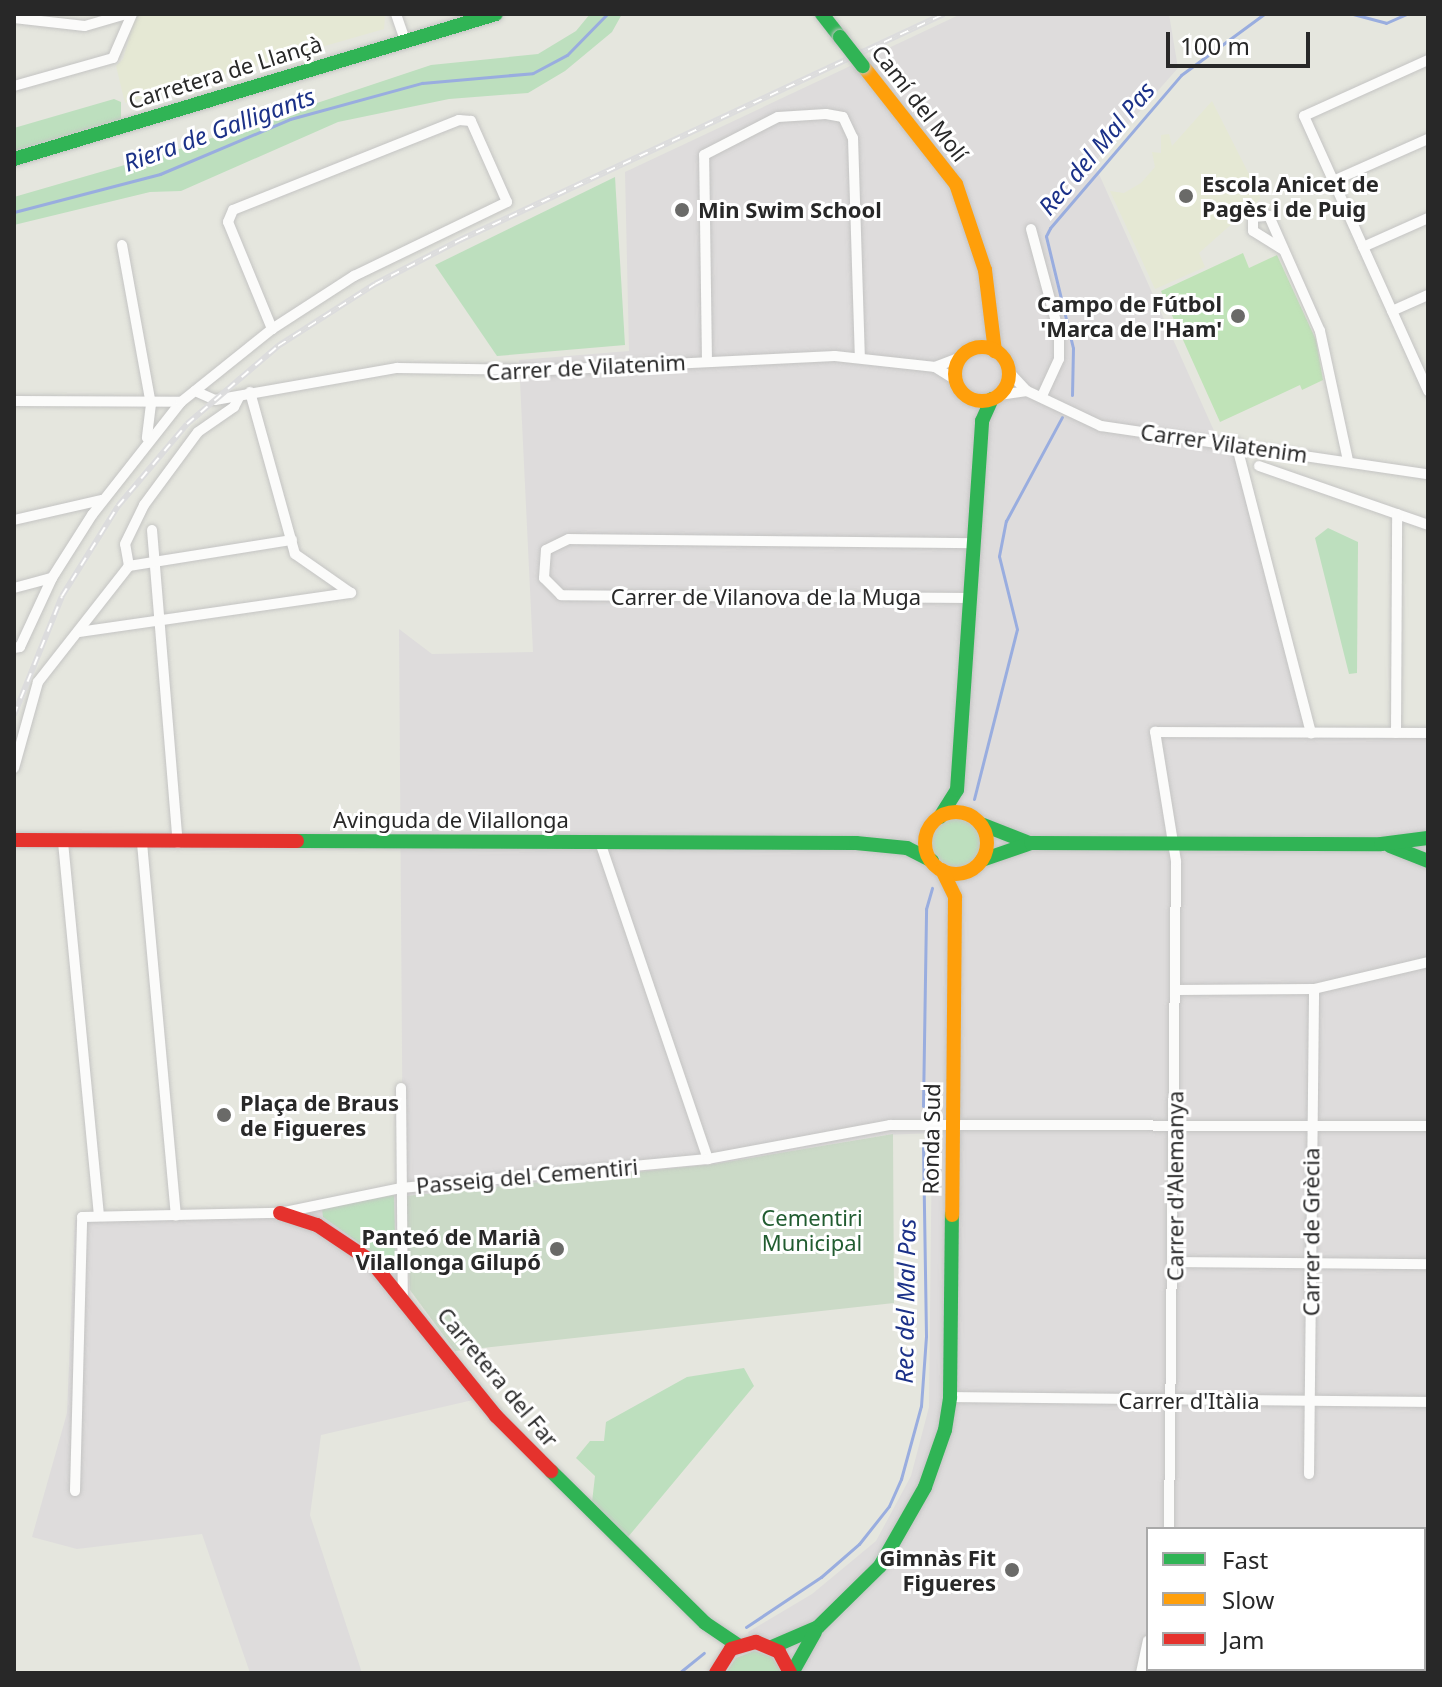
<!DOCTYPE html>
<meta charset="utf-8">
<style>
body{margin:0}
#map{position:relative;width:1442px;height:1687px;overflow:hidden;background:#e5e6de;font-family:"Noto Sans",sans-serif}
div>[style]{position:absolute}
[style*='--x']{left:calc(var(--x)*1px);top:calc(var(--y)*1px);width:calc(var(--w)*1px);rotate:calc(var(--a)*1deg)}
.industrial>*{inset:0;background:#dedcdc}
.education>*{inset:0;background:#e5e8d4}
.green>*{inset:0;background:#bddfbe}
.round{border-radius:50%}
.cemetery>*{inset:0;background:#cbdac7}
.pitch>*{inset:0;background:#c0e3b8}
.stream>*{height:3px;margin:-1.5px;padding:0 1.5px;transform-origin:1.5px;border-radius:1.5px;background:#99addf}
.roads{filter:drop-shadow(0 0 2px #c4c4c3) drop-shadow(0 0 2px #c4c4c3)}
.street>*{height:10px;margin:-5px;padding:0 5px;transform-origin:5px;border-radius:5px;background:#fbfbfa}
.fast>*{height:14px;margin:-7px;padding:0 7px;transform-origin:7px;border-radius:7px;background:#30b455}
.slow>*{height:14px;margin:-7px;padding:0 7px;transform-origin:7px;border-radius:7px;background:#ff9f0a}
.slow>.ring{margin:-7px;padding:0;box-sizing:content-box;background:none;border:14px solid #ff9f0a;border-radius:50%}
.jam>*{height:14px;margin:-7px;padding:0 7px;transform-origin:7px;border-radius:7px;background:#e5322d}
.rail>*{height:6px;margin-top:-3px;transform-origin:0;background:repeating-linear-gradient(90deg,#fff 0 9px,#dcdcdd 0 18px);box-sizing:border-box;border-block:2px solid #dcdcdd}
.bridges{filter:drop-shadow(0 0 2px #c4c4c3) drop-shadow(0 0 2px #c4c4c3)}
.fast-bridge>*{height:14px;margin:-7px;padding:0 7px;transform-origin:7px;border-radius:7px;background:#30b455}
.dots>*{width:22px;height:22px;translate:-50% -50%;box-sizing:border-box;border:4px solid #fff;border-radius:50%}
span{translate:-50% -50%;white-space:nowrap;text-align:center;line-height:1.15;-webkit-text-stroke:6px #fff;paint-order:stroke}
.street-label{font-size:22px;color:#282828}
.poi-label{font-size:22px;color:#282828;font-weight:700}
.left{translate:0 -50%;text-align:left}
.right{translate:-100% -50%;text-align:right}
.park-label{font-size:22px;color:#215c30}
.water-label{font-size:24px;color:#1b3188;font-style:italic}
.frame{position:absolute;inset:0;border:16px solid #282828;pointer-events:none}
.legend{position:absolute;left:1146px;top:1527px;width:280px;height:144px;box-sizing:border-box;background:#fff;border:2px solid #a9a9a9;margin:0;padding:10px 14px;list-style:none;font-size:24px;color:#282828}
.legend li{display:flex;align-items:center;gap:16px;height:40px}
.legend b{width:40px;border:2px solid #a9a9a9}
.scale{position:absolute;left:1166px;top:32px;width:144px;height:36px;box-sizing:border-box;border:4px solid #282828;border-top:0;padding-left:10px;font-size:24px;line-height:28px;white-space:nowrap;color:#282828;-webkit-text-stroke:6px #fff;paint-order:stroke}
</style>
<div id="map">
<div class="industrial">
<div style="clip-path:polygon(961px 14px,1169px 14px,1178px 68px,1094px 163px,1215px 433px,1236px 443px,1312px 731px,1428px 733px,1428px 1554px,1424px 1529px,1148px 1529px,1148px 1669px,1306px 1669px,1305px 1673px,758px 1673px,748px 1632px,812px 1594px,876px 1541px,911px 1476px,929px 1407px,932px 1133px,886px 1135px,715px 1164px,406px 1196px,407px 1312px,473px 1400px,321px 1435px,310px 1515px,362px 1673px,250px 1673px,202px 1534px,77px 1549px,32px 1537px,67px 1413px,75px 1220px,273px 1217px,403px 1193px,399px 629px,432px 654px,533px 652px,519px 360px,629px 351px,625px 172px)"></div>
</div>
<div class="education">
<div style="clip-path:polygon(136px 14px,384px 14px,385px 18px,384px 29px,125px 103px,116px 66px,123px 59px)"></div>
<div style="clip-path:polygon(1212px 101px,1261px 198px,1199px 253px,1205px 267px,1155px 289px,1110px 191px,1124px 193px,1141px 183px,1155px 167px,1152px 152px,1161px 153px,1161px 135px,1169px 134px,1172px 146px)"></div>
</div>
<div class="green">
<div style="clip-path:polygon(590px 14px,622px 14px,612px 32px,565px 71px,528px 93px,449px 99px,338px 122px,181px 191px,150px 192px,14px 225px,14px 197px,173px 151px,431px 65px,538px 54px,576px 31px)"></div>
<div style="clip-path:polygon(114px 99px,121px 102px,121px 119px,14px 151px,14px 128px)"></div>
<div style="clip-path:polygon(615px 177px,625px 345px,497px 356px,435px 265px)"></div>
<div style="clip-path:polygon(1328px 528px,1358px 542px,1357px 673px,1349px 674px,1315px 538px)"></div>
<div class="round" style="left:932px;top:819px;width:48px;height:48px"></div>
<div style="clip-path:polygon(394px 1195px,396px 1269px,323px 1217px,322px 1208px)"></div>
<div style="clip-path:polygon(744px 1368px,754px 1386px,628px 1537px,592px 1502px,595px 1476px,576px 1458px,590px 1441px,604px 1441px,606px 1422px,687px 1377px)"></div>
<div style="clip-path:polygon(754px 1651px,772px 1657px,782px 1673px,726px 1673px,736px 1658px)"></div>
</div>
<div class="cemetery">
<div style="clip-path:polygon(893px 1134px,894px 1303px,455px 1351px,410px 1290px,406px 1196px,715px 1164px)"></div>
</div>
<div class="pitch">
<div style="clip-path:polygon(1243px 253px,1249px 268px,1277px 255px,1316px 340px,1323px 380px,1302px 390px,1300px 385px,1220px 422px,1161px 291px)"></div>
</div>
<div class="stream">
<div style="--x:1353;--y:14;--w:34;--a:15"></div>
<div style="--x:1386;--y:23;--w:22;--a:-24"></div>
<div style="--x:14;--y:212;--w:151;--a:-14.6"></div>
<div style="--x:160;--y:174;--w:141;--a:-22.9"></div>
<div style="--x:290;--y:119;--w:137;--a:-15.3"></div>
<div style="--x:422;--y:83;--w:111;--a:-5.1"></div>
<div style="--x:533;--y:73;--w:38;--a:-28"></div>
<div style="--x:567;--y:55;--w:57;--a:-45.7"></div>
<div style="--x:1072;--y:395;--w:47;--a:-88.8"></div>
<div style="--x:1073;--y:348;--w:115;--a:-103.6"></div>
<div style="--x:1046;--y:236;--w:9;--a:-63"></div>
<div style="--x:1050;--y:228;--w:201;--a:-49.4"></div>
<div style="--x:1181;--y:75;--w:103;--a:-36.3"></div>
<div style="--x:974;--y:799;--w:175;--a:-75.8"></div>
<div style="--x:1017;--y:629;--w:75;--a:-103.9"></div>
<div style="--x:999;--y:556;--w:36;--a:-79"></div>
<div style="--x:1006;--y:521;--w:118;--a:-61.7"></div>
<div style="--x:923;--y:1106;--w:197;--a:-89.1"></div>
<div style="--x:926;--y:909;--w:22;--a:-74"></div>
<div style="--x:746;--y:1627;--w:90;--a:-33.7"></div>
<div style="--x:821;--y:1577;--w:50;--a:-41"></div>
<div style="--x:859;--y:1544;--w:48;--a:-51.7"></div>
<div style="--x:889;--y:1506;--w:30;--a:-66"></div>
<div style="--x:901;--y:1479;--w:76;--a:-74.7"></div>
<div style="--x:921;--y:1406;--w:70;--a:-85.9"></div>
<div style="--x:926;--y:1336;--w:194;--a:-90.9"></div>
<div style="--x:679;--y:1673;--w:32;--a:-39"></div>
</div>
<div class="roads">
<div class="street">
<div style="--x:396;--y:14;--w:28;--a:71"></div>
<div style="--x:14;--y:18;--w:71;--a:6.4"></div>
<div style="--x:85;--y:26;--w:43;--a:-16.3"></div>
<div style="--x:1428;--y:60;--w:136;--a:155.7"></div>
<div style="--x:1304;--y:116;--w:302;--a:65.7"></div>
<div style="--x:14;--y:86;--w:103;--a:-15.8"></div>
<div style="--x:113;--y:58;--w:48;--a:-66.6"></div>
<div style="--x:1333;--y:181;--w:104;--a:-23.9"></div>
<div style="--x:1031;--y:229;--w:108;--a:74.9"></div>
<div style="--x:1059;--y:333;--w:26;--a:90"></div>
<div style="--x:1059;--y:359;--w:41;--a:114.7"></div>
<div style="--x:122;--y:245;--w:162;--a:79.7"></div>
<div style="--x:151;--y:404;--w:34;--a:97"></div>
<div style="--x:1363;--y:247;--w:71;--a:-24"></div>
<div style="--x:1282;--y:249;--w:34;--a:-148"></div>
<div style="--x:1253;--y:231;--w:14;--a:-90"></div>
<div style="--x:1253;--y:217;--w:16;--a:-4"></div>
<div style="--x:1269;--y:216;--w:126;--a:66.1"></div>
<div style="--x:1320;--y:331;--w:133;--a:77.8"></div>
<div style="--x:1392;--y:311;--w:39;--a:-24"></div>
<div style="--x:707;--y:362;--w:207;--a:-90.8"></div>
<div style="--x:704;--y:155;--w:83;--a:-27.2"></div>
<div style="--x:778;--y:117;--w:48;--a:-3.6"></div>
<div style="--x:826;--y:114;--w:17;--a:10"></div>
<div style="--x:843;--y:117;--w:23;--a:65"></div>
<div style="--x:853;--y:138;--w:219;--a:88.2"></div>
<div style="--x:935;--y:367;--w:28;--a:-21"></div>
<div style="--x:1009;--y:372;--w:26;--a:47"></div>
<div style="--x:195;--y:391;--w:22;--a:24"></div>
<div style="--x:215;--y:400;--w:185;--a:-10"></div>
<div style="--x:397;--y:368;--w:151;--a:0.8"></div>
<div style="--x:548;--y:370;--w:287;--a:-2.8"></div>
<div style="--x:835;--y:356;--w:101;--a:6.3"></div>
<div style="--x:935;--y:367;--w:26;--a:32"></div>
<div style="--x:250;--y:392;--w:168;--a:74.5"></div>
<div style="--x:295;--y:554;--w:68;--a:34.9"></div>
<div style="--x:999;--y:395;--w:28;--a:-8"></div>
<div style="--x:1027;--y:391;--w:82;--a:25.3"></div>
<div style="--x:1101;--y:426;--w:331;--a:8.4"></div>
<div style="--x:14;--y:401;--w:167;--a:0.3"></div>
<div style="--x:1236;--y:443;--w:300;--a:75.5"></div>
<div style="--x:1259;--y:466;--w:179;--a:19.2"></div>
<div style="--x:14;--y:520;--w:89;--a:-12.9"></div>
<div style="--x:152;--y:530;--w:314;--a:85.3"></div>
<div style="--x:129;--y:566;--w:22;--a:-100"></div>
<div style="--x:125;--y:544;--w:43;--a:-64"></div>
<div style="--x:144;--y:505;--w:91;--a:-53.5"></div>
<div style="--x:198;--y:432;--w:44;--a:-34.8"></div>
<div style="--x:234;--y:407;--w:11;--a:-63"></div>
<div style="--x:14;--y:588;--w:39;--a:-15"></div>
<div style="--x:971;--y:598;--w:410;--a:-179.6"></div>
<div style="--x:561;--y:595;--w:24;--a:-135"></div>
<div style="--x:544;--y:578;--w:28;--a:-86"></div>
<div style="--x:546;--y:550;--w:25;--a:-26"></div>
<div style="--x:569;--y:539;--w:405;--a:0.6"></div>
<div style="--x:79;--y:632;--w:275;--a:-8.2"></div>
<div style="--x:14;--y:648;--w:6;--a:-9"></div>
<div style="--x:20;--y:647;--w:76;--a:-65.1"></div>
<div style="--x:52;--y:578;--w:75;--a:-57.6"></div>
<div style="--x:92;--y:515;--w:144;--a:-51.8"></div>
<div style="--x:181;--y:402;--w:117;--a:-38.7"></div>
<div style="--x:272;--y:329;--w:98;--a:-32.9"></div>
<div style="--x:354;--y:276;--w:170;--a:-25.8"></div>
<div style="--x:507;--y:202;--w:89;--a:-114"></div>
<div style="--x:471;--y:121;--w:12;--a:-175"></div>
<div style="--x:459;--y:120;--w:243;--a:158.3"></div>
<div style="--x:233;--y:210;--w:13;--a:113"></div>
<div style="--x:228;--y:222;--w:116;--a:67.6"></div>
<div style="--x:1396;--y:733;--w:219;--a:-89.7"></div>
<div style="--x:14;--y:768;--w:89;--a:-74.4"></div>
<div style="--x:38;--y:682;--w:147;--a:-51.9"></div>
<div style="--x:129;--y:566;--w:165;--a:-9.1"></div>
<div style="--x:63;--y:842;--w:373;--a:84.5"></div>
<div style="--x:600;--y:842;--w:335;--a:71.2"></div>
<div style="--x:142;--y:843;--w:374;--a:84.8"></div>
<div style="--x:1176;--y:990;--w:138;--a:-0.4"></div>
<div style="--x:1314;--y:989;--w:117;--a:-13.3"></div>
<div style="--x:401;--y:1088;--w:209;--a:89.5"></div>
<div style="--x:1175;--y:1262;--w:253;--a:0.5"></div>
<div style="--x:950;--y:1397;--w:478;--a:0.6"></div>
<div style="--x:1309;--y:1474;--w:485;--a:-89.4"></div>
<div style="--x:75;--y:1491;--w:274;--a:-88.5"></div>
<div style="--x:82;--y:1217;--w:198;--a:-1.2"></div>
<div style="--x:280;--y:1213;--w:124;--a:-11.7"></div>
<div style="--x:401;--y:1188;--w:308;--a:-5.4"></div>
<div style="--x:708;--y:1159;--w:185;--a:-10.6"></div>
<div style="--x:890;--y:1125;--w:538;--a:0.11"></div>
<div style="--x:1169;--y:1529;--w:668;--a:-89.4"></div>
<div style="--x:1176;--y:861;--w:131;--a:-99.2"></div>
<div style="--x:1155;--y:732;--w:273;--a:0.2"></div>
<div style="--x:1141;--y:1673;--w:33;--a:-78"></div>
</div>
<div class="fast">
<div style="--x:822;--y:14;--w:29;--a:52"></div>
<div style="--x:14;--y:159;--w:503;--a:-16.74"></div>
<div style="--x:940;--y:817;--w:32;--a:-58"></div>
<div style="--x:957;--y:790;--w:370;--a:-86.1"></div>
<div style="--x:982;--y:421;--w:24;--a:-66"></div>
<div style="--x:981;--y:824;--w:49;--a:21.4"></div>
<div style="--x:297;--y:841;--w:559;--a:0.2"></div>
<div style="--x:856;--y:843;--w:51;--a:5.6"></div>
<div style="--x:907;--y:848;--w:28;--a:27"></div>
<div style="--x:1390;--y:846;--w:41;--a:21.5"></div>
<div style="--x:982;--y:860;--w:52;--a:-19.1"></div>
<div style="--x:1031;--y:843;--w:350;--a:0.2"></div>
<div style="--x:1381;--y:844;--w:47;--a:-7.3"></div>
<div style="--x:551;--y:1471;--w:216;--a:44.6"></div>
<div style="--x:705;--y:1623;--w:40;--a:34"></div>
<div style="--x:772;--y:1647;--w:50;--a:-23.5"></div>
<div style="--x:818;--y:1627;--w:87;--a:-44.5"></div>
<div style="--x:880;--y:1566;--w:91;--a:-60.3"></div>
<div style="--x:925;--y:1487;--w:60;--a:-70.7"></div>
<div style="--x:945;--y:1430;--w:33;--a:-81"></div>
<div style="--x:950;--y:1397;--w:182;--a:-89.4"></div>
<div style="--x:792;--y:1673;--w:47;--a:-60.7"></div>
</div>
<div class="slow">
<div style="--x:863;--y:66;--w:150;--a:51.8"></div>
<div style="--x:956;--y:184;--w:91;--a:71.4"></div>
<div style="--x:985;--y:270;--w:82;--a:83"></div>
<div class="ring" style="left:955px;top:347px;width:40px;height:40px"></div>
<div class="ring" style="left:925px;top:812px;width:48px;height:48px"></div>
<div style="--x:942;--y:870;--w:30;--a:64"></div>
<div style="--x:955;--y:897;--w:318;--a:90.5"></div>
</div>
<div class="jam">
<div style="--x:14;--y:840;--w:283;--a:0.2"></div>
<div style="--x:280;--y:1213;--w:39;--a:18"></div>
<div style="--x:317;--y:1225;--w:65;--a:33.7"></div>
<div style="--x:371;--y:1261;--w:199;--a:51.1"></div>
<div style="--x:496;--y:1416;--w:78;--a:45"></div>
<div style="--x:716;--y:1673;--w:28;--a:-58"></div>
<div style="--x:731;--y:1649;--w:26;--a:-16"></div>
<div style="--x:756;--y:1642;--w:25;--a:23"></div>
<div style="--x:779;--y:1652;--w:24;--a:62"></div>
</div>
</div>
<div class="rail">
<div style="--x:14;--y:715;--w:128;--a:-68"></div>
<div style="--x:62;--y:596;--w:106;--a:-58.1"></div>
<div style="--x:118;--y:506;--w:107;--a:-49.9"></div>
<div style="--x:187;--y:424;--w:120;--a:-40.6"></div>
<div style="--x:278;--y:346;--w:115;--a:-32.6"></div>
<div style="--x:375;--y:284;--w:96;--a:-27.4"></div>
<div style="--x:460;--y:240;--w:534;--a:-25.03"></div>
</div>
<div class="bridges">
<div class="fast-bridge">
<div style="--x:840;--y:37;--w:37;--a:52"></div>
</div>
</div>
<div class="dots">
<div style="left:1186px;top:196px;background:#6a6a68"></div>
<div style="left:682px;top:210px;background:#6a6a68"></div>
<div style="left:1238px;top:316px;background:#6a6a68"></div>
<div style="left:224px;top:1115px;background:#6a6a68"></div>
<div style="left:557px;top:1249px;background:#6a6a68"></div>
<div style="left:1012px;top:1570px;background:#6a6a68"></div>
</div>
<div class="street-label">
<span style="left:225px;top:72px;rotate:-17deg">Carretera de Llançà</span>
<span style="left:920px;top:103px;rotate:52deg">Camí del Molí</span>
<span style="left:586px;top:367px;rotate:-3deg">Carrer de Vilatenim</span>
<span style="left:1224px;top:443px;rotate:8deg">Carrer Vilatenim</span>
<span style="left:766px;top:597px">Carrer de Vilanova de la Muga</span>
<span style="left:451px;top:820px">Avinguda de Vilallonga</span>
<span style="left:931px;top:1139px;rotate:-89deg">Ronda Sud</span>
<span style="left:527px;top:1176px;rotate:-5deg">Passeig del Cementiri</span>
<span style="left:1175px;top:1186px;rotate:-90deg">Carrer d'Alemanya</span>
<span style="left:1311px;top:1232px;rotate:-90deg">Carrer de Grècia</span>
<span style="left:498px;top:1377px;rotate:50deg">Carretera del Far</span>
<span style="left:1189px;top:1401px">Carrer d'Itàlia</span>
</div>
<div class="poi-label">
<span class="left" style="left:1202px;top:196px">Escola Anicet de<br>Pagès i de Puig</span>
<span class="left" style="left:698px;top:210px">Min Swim School</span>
<span class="right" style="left:1222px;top:316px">Campo de Fútbol<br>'Marca de l'Ham'</span>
<span class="left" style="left:240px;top:1115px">Plaça de Braus<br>de Figueres</span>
<span class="right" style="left:541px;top:1249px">Panteó de Marià<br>Vilallonga Gilupó</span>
<span class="right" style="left:996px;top:1570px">Gimnàs Fit<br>Figueres</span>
</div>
<div class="park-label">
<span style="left:812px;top:1230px">Cementiri<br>Municipal</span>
</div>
<div class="water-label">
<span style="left:219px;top:129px;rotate:-20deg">Riera de Galligants</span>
<span style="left:1096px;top:148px;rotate:-50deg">Rec del Mal Pas</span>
<span style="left:905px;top:1301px;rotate:-89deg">Rec del Mal Pas</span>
</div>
<div class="frame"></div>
<ul class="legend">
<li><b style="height:10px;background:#30b455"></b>Fast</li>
<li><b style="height:10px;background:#ff9f0a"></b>Slow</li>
<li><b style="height:10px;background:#e5322d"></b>Jam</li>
</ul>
<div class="scale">100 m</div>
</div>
